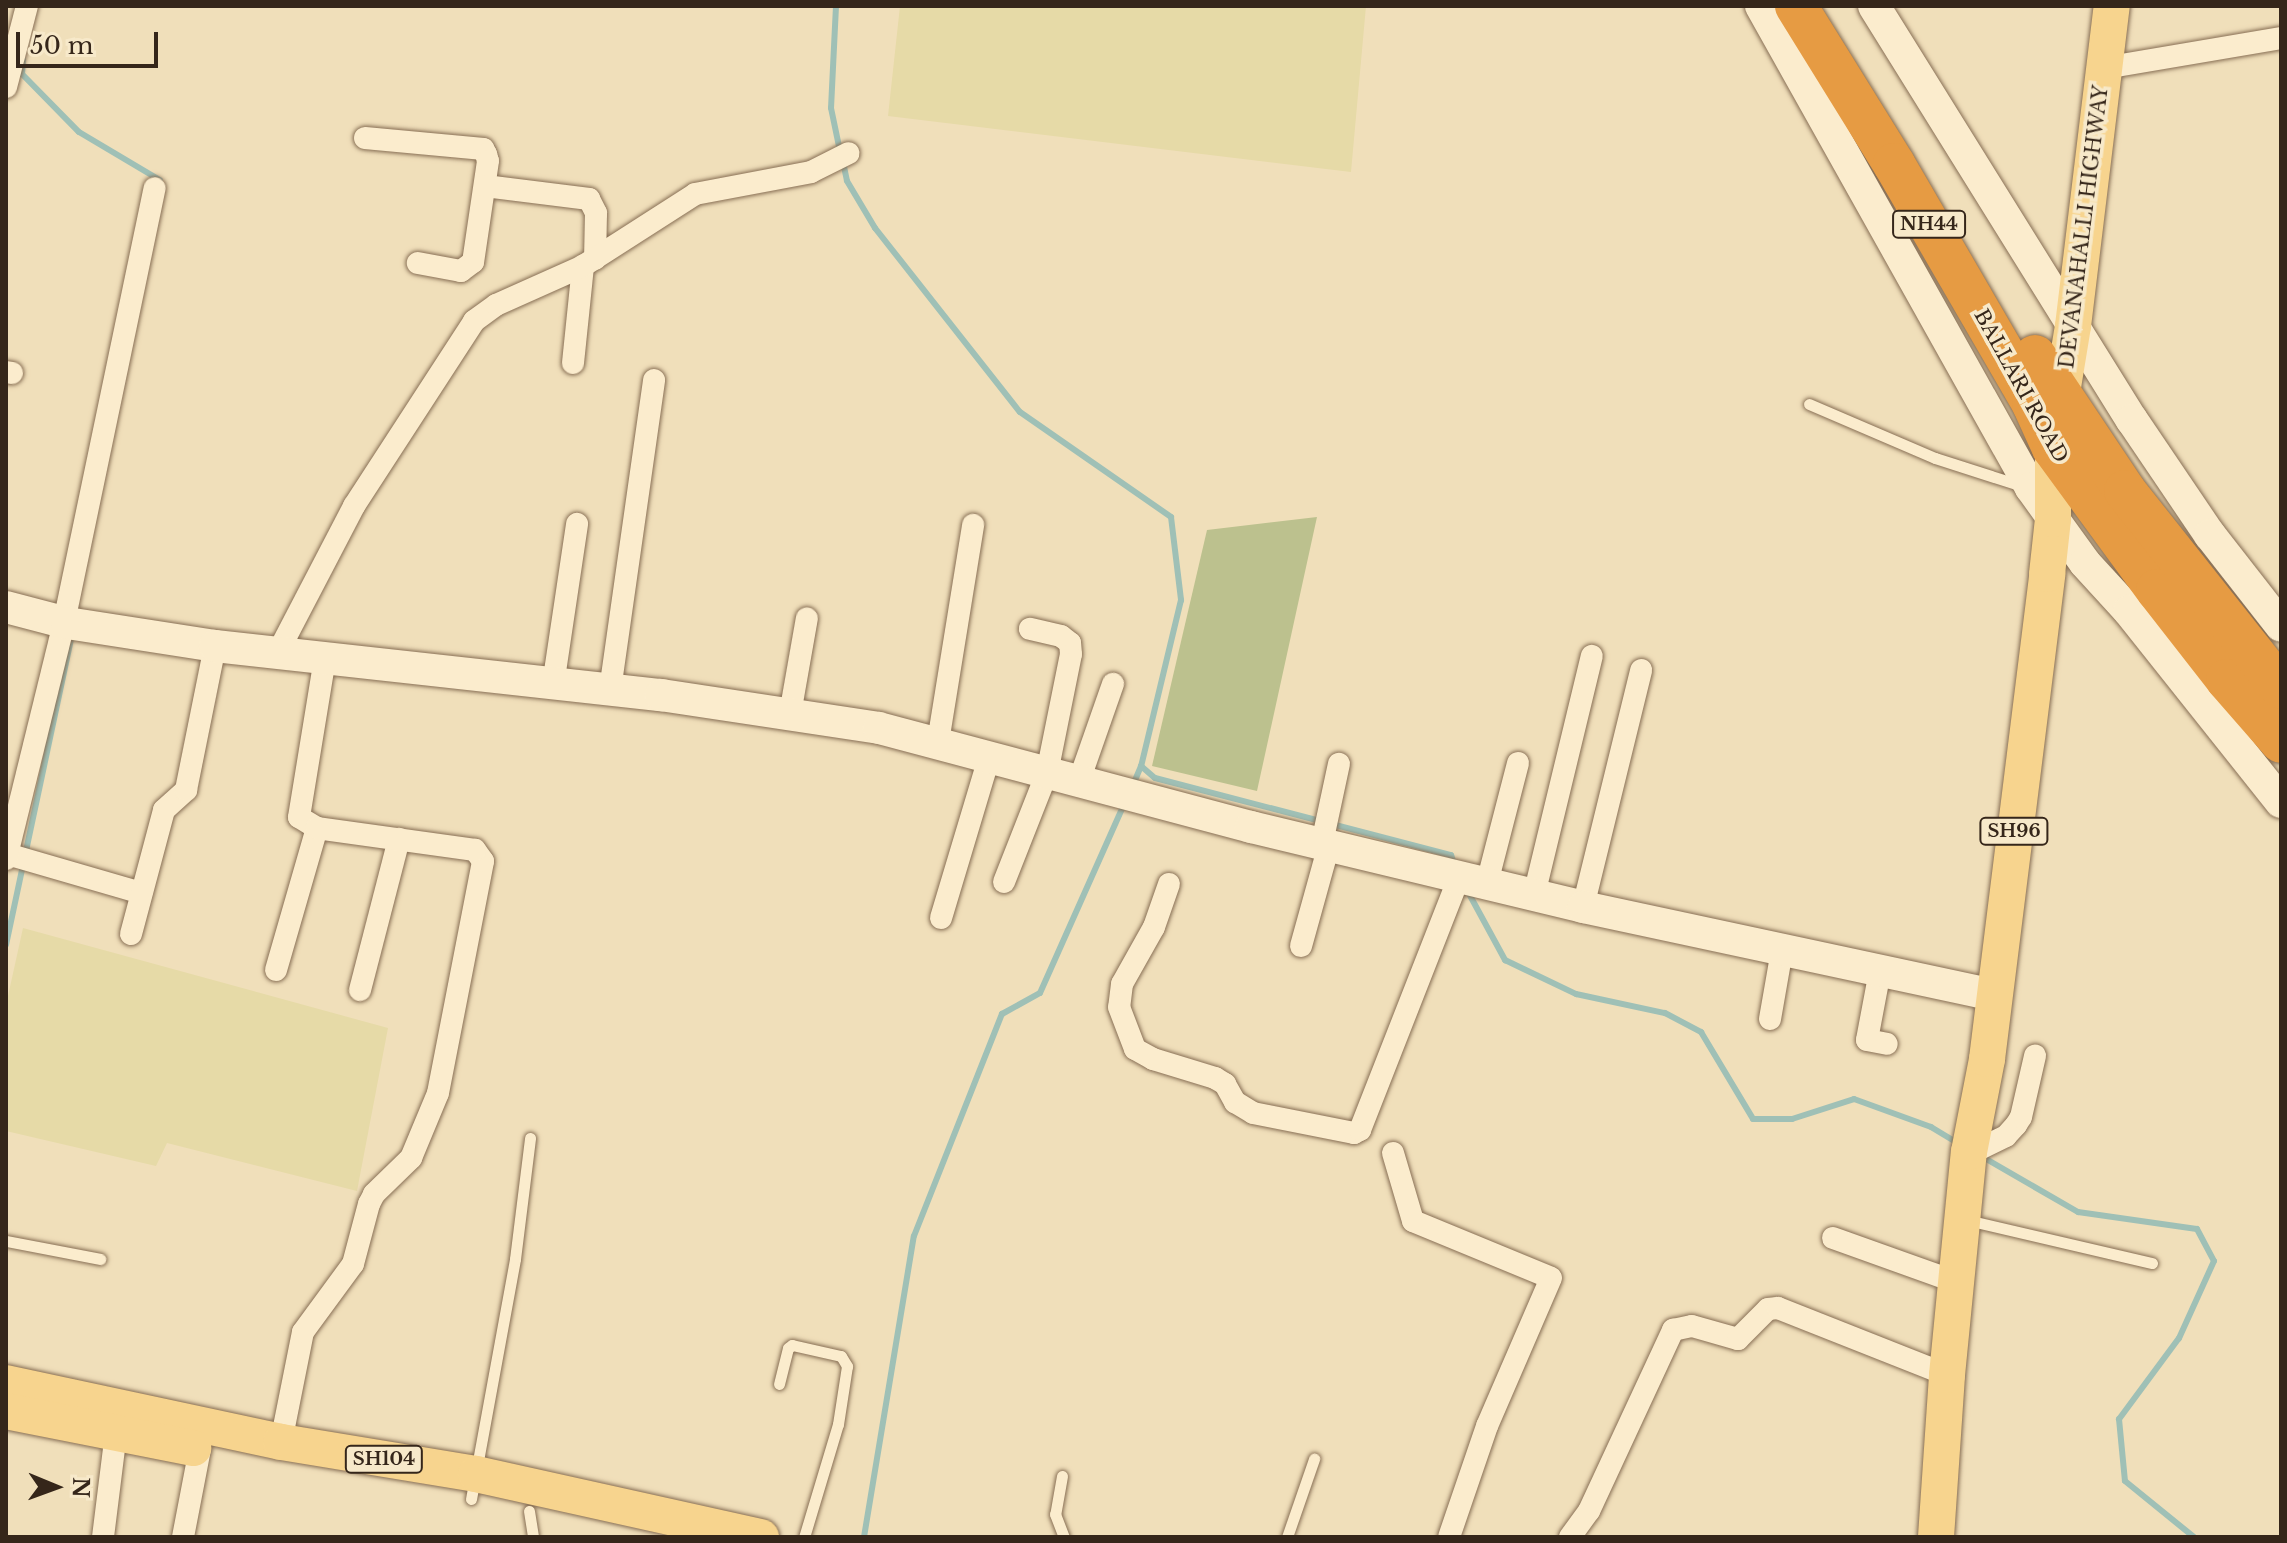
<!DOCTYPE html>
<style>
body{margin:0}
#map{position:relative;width:2287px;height:1543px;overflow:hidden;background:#f0dfba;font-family:"Libre Baskerville",serif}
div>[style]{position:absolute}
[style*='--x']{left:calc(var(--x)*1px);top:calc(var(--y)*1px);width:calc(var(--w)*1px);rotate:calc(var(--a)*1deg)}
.farmland>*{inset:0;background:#e6daa7}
.cemetery>*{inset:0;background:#bcc18e}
.stream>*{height:6px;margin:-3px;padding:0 3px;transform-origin:3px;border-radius:3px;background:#9fc0b6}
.roads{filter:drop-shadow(0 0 2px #876e54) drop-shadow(0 0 2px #876e54)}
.lane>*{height:11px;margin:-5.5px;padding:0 5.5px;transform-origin:5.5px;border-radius:5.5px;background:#fbeccd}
.street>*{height:22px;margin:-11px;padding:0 11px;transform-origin:11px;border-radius:11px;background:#fbeccd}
.secondary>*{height:32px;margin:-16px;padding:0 16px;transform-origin:16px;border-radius:16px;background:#fbeccd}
.primary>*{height:36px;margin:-18px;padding:0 18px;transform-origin:18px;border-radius:18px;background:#f7d48e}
.highway>*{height:42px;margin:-21px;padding:0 21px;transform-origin:21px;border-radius:21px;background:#e69b43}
span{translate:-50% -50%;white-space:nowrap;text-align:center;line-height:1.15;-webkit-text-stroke:7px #f7e9ca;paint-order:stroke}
.shield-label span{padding:2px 6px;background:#f7e9ca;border:2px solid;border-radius:6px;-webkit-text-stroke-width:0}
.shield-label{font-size:18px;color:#35261a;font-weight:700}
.street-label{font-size:20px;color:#35261a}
.frame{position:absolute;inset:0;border:8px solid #35261a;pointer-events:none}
.north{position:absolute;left:16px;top:1447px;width:80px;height:80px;-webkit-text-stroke:6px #f7e9ca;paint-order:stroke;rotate:91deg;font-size:22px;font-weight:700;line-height:32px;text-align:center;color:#35261a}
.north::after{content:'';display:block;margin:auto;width:28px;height:36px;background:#35261a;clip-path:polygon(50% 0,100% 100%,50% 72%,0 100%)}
.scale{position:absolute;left:16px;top:32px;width:142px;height:36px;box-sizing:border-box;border:4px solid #35261a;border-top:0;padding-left:10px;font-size:24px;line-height:28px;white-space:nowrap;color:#35261a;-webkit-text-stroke:6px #f7e9ca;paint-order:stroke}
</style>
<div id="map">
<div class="farmland">
<div style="clip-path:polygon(900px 6px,1366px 6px,1351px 172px,888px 116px)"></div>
<div style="clip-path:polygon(23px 928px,388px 1028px,357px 1191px,167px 1143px,156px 1166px,6px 1131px,6px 1005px)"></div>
</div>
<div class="cemetery">
<div style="clip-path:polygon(1317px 517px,1257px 791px,1152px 766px,1207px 530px)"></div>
</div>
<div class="stream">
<div style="--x:836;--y:6;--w:102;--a:92.8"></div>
<div style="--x:831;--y:108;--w:44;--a:78.2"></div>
<div style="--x:23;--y:60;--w:14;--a:94"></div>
<div style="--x:22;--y:74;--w:81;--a:45.5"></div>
<div style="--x:79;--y:132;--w:94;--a:30.7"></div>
<div style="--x:843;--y:162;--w:19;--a:78"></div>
<div style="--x:847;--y:181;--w:55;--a:59.2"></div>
<div style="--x:875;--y:228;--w:234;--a:51.8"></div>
<div style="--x:1020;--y:412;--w:184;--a:34.8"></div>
<div style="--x:1171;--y:517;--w:84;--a:83.1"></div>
<div style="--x:1181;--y:600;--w:171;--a:103.5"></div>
<div style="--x:1141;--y:766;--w:18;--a:41"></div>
<div style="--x:1155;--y:778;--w:306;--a:14.6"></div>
<div style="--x:1451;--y:855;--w:12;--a:70"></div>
<div style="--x:1133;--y:785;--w:21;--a:-67"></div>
<div style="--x:1467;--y:890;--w:80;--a:61.5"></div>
<div style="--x:1505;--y:960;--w:79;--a:25.6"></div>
<div style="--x:1576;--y:994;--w:91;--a:12.1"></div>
<div style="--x:1665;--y:1013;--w:41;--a:27.8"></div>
<div style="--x:1701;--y:1032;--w:101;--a:59.1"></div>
<div style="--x:1753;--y:1119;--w:39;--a:0"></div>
<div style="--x:1792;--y:1119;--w:65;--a:-17.9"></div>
<div style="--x:1854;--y:1099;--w:82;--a:20"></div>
<div style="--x:1931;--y:1127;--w:31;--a:31"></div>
<div style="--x:6;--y:945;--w:317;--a:-78"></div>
<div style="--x:1981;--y:1156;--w:112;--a:30"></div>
<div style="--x:2078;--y:1212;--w:120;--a:8.1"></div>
<div style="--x:2197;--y:1229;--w:36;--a:62"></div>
<div style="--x:2214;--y:1261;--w:85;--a:114.4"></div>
<div style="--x:2179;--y:1338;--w:101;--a:126.5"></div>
<div style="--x:2119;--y:1419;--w:62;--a:84.5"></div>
<div style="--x:2125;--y:1481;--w:89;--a:39.1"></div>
<div style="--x:864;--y:1537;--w:305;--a:-80.6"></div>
<div style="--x:914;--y:1236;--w:239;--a:-68.4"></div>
<div style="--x:1002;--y:1014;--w:43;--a:-28.9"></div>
<div style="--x:1040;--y:993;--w:209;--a:-66"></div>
</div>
<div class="roads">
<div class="lane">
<div style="--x:1809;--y:404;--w:137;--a:23.2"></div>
<div style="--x:1935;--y:458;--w:91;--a:17.8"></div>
<div style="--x:1967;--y:1220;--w:190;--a:13.1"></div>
<div style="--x:6;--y:1241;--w:96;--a:10.8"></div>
<div style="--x:779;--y:1384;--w:37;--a:-76"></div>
<div style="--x:788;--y:1348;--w:5;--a:-37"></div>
<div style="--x:792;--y:1345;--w:50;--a:12.7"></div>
<div style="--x:841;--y:1356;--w:12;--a:59"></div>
<div style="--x:847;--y:1366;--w:59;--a:98.8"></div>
<div style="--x:838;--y:1424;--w:118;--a:106.7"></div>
<div style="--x:1062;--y:1476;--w:39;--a:100"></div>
<div style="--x:1055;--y:1514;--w:25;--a:69"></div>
<div style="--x:471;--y:1499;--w:244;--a:-79.6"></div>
<div style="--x:515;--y:1259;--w:122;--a:-82.9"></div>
<div style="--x:529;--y:1511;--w:26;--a:81"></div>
<div style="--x:1287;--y:1537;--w:83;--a:-70.9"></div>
</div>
<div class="street">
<div style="--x:2104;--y:68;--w:180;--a:-9.6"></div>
<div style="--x:6;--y:87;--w:84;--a:-75.5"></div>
<div style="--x:365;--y:138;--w:119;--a:5.3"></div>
<div style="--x:483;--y:149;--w:6;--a:59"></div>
<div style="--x:486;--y:154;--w:7;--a:74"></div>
<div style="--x:488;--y:161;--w:102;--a:98.4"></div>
<div style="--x:473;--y:262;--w:15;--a:143"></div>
<div style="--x:461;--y:271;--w:44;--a:-169.5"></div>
<div style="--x:485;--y:186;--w:105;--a:7.1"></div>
<div style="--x:589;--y:199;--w:16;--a:63"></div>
<div style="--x:596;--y:213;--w:46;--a:91.2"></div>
<div style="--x:573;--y:363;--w:98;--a:-84.1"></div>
<div style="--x:6;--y:372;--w:6;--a:9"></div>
<div style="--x:277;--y:654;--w:167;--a:-62.5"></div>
<div style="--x:354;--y:506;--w:221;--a:-57"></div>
<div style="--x:474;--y:321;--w:27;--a:-36"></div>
<div style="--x:496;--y:305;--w:95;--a:-24.1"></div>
<div style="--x:583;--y:266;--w:133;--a:-32.7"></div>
<div style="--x:695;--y:194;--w:118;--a:-10.7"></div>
<div style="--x:811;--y:172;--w:42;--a:-26.6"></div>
<div style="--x:553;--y:685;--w:163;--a:-81.5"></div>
<div style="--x:610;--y:690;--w:313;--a:-81.9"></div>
<div style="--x:790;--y:714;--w:97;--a:-80"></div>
<div style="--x:938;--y:742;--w:220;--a:-80.8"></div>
<div style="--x:1079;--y:781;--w:103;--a:-70.7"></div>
<div style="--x:1322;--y:843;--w:81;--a:-77.9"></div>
<div style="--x:7;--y:854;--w:140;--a:16.2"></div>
<div style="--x:6;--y:859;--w:244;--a:-76.2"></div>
<div style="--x:64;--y:622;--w:443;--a:-78.2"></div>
<div style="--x:1004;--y:882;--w:117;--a:-68.5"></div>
<div style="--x:1047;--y:773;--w:121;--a:-78.6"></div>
<div style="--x:1071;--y:654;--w:11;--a:-95"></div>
<div style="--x:1070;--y:643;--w:11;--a:-142"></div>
<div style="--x:1061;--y:636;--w:32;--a:-167"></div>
<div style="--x:1487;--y:883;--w:124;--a:-75.5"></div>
<div style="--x:1169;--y:884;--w:46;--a:109.2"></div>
<div style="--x:1154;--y:927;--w:65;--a:119.3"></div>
<div style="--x:1122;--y:984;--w:23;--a:97"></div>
<div style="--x:1119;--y:1007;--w:45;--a:69.1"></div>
<div style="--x:1135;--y:1049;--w:21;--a:29"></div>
<div style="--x:1153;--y:1059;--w:65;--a:17"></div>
<div style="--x:1215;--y:1078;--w:12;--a:31"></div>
<div style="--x:1225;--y:1084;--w:21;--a:61"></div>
<div style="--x:1235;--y:1102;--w:21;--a:31"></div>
<div style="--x:1253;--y:1113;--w:103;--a:11.2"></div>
<div style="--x:1354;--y:1133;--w:7;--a:-27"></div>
<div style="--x:1360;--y:1130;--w:272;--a:-68.6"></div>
<div style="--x:1534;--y:895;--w:246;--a:-76.4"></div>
<div style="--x:1583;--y:907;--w:244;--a:-76.2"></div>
<div style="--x:941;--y:918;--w:170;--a:-73.3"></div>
<div style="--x:131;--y:934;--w:128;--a:-75.1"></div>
<div style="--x:164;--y:810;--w:30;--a:-42"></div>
<div style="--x:186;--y:790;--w:147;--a:-78.6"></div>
<div style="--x:1301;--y:946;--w:105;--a:-74.5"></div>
<div style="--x:276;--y:970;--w:148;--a:-73.9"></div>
<div style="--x:317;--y:828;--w:21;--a:-149"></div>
<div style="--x:299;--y:817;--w:160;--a:-80.7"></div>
<div style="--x:1880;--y:971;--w:70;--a:100.7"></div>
<div style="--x:1867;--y:1040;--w:20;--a:11"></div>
<div style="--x:360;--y:990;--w:156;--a:-75.5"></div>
<div style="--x:1770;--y:1019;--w:70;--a:-80.1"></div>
<div style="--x:1393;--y:1153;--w:71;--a:73.6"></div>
<div style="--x:1413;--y:1221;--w:149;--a:22.4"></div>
<div style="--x:1551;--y:1278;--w:161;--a:113.4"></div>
<div style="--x:1487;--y:1426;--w:117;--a:108.9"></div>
<div style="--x:1969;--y:1154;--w:41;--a:-25.9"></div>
<div style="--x:2006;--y:1136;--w:15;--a:-48"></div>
<div style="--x:2016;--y:1125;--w:9;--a:-58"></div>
<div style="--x:2021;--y:1117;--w:63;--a:-77.1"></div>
<div style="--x:1833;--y:1238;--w:131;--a:19.7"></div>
<div style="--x:281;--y:1442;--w:112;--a:-78.7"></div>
<div style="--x:303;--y:1332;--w:84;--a:-53.7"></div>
<div style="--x:353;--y:1264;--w:62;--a:-75.1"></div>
<div style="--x:369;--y:1204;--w:11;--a:-63"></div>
<div style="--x:374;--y:1194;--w:52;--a:-44.2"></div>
<div style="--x:411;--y:1158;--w:70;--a:-67.4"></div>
<div style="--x:438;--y:1093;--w:236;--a:-79"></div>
<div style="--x:483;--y:861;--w:14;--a:-126"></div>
<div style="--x:475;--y:850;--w:160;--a:-172.1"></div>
<div style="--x:103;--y:1537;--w:105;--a:-82.9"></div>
<div style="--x:183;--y:1537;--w:90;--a:-79.1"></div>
<div style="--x:1570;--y:1537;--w:32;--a:-54"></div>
<div style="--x:1589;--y:1511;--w:200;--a:-65.1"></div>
<div style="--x:1673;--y:1330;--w:19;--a:-12"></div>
<div style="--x:1692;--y:1326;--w:48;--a:15.8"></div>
<div style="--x:1738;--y:1339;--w:42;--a:-45"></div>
<div style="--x:1768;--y:1309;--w:10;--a:-6"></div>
<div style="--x:1778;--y:1308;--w:182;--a:21.6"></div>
</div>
<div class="secondary">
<div style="--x:1761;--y:6;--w:552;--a:60.74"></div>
<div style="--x:2031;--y:488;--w:92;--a:54.2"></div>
<div style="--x:2085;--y:563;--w:65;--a:47.5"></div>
<div style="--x:2129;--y:611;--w:244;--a:51.5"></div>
<div style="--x:1874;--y:6;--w:488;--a:58.1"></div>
<div style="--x:2132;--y:420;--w:139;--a:55.9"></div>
<div style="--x:2210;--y:535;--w:115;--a:52"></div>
<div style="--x:6;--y:607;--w:63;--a:14.7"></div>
<div style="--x:67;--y:623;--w:150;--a:8.8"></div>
<div style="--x:215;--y:646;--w:449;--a:6.3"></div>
<div style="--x:661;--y:695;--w:220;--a:8.6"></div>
<div style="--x:879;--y:728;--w:385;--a:14.9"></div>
<div style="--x:1251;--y:827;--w:342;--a:13.5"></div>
<div style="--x:1583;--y:907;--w:419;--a:12.1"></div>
</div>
<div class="primary">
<div style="--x:6;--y:1383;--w:281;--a:12.1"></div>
<div style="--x:281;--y:1442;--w:198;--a:9.3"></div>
<div style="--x:476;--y:1474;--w:292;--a:12.5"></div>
<div style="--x:6;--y:1411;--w:191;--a:11.2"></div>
<div style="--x:1936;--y:1537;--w:162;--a:-86.1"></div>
<div style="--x:1947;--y:1375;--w:224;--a:-84.4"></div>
<div style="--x:1969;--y:1152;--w:95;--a:-79"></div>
<div style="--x:1987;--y:1059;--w:489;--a:-82.9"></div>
<div style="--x:2047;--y:574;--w:55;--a:-83.8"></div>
<div style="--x:2053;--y:519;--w:71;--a:-90"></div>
<div style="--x:2053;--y:448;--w:124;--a:-80.7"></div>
<div style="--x:2073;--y:326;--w:322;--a:-83.1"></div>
</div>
<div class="highway">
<div style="--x:1796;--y:6;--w:186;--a:58.2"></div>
<div style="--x:1894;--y:164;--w:277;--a:59.9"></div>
<div style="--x:2033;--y:404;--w:48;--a:65.6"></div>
<div style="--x:2053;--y:448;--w:176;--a:53.8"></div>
<div style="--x:2157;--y:590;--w:114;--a:52.1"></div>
<div style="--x:2227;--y:680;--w:82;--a:48.9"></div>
<div style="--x:2035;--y:356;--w:162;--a:56.3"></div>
<div style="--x:2125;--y:491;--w:251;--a:51.6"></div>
</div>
</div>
<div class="shield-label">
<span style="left:1929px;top:224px">NH44</span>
<span style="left:2014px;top:831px">SH96</span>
<span style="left:384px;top:1459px">SH104</span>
</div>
<div class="street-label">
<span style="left:2084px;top:227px;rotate:-83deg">DEVANAHALLI HIGHWAY</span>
<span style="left:2021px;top:386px;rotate:61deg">BALLARI ROAD</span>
</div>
<div class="frame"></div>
<div class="north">N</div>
<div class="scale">50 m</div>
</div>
